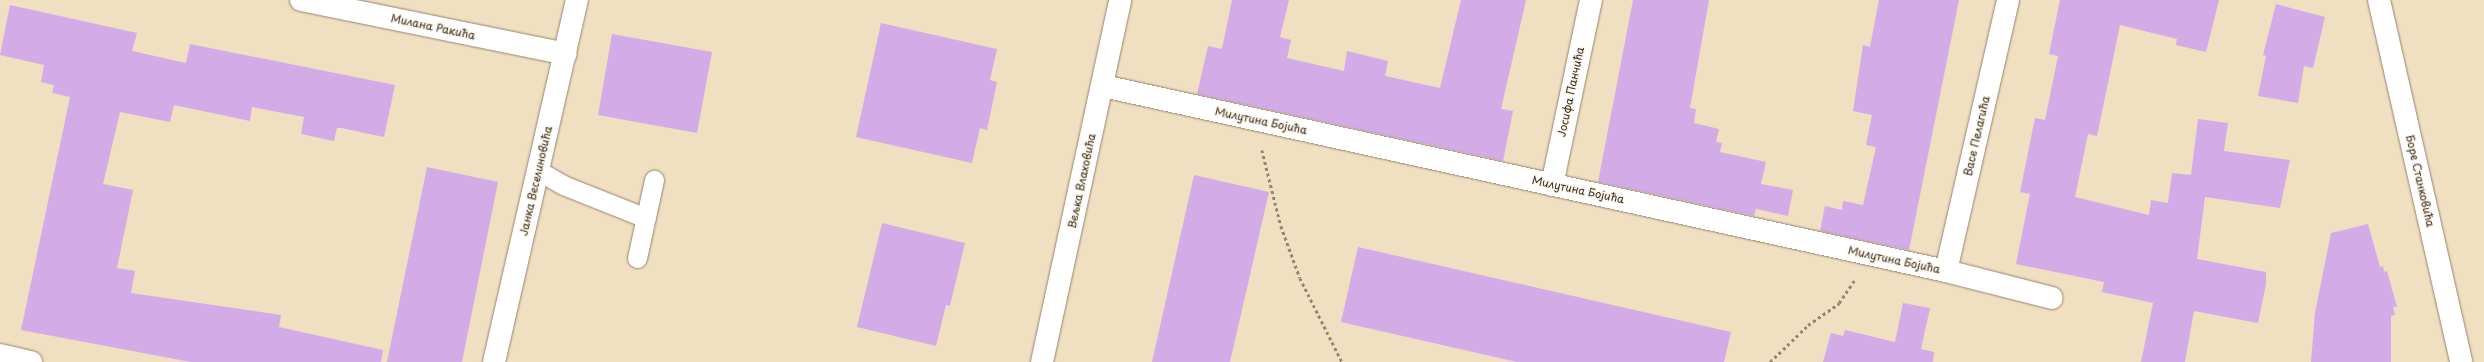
<!DOCTYPE html>
<meta charset="utf-8">
<style>
body{margin:0}
#map{position:relative;width:2484px;height:362px;overflow:hidden;background:#f1dfc1;font-family:"Playpen Sans",sans-serif}
div>[style]{position:absolute}
[style*='--x']{left:calc(var(--x)*1px);top:calc(var(--y)*1px);width:calc(var(--w)*1px);rotate:calc(var(--a)*1deg)}
.building>*{inset:0;background:#d3abe7}
.path>*{height:2.5px;margin-top:-1.25px;transform-origin:0;background:repeating-linear-gradient(90deg,#968470 0 3px,transparent 0 6px)}
.roads{filter:drop-shadow(0 0 1px #968470) drop-shadow(0 0 1px #968470)}
.service>*{height:19px;margin:-9.5px;padding:0 9.5px;transform-origin:9.5px;border-radius:9.5px;background:#fff}
.minor>*{height:22px;margin:-11px;padding:0 11px;transform-origin:11px;border-radius:11px;background:#fff}
span{translate:-50% -50%;white-space:nowrap;text-align:center;line-height:1.15;-webkit-text-stroke:3px #fbf7ec;paint-order:stroke}
.street-label{font-size:11px;color:#3b2a1e}
</style>
<div id="map">
<div class="building">
<div style="clip-path:polygon(1232px 0,1289px 0,1280px 37px,1291px 40px,1287px 58px,1344px 71px,1347px 51px,1388px 61px,1385px 76px,1440px 88px,1461px 0,1526px 0,1501px 109px,1513px 111px,1503px 161px,1197px 94px,1208px 46px,1222px 49px)"></div>
<div style="clip-path:polygon(1633px 0,1709px 0,1690px 108px,1696px 109px,1694px 123px,1719px 129px,1716px 142px,1722px 143px,1720px 152px,1766px 162px,1761px 184px,1793px 190px,1788px 216px,1756px 209px,1754px 216px,1598px 182px)"></div>
<div style="clip-path:polygon(1879px 0,1959px 0,1909px 250px,1820px 231px,1825px 206px,1842px 210px,1843px 201px,1863px 205px,1876px 147px,1866px 145px,1872px 115px,1853px 111px,1863px 45px,1870px 47px)"></div>
<div style="clip-path:polygon(2060px 0,2219px 0,2206px 52px,2176px 45px,2177px 39px,2120px 25px,2097px 136px,2088px 134px,2075px 197px,2149px 215px,2151px 200px,2168px 203px,2172px 173px,2191px 175px,2198px 119px,2228px 123px,2224px 151px,2290px 160px,2280px 208px,2205px 197px,2197px 259px,2266px 272px,2266px 284px,2258px 323px,2194px 311px,2185px 362px,2141px 362px,2153px 303px,2102px 292px,2104px 282px,2016px 264px,2030px 194px,2020px 192px,2035px 118px,2045px 120px,2058px 56px,2049px 54px)"></div>
<div style="clip-path:polygon(2276px 4px,2325px 17px,2313px 68px,2304px 66px,2298px 103px,2258px 96px,2266px 56px,2263px 55px)"></div>
<div style="clip-path:polygon(10px 5px,137px 33px,132px 51px,186px 63px,190px 44px,395px 85px,384px 137px,341px 128px,337px 128px,334px 141px,301px 134px,304px 117px,252px 107px,250px 121px,174px 105px,170px 122px,120px 112px,103px 184px,133px 190px,117px 268px,135px 271px,131px 293px,281px 315px,279px 327px,383px 350px,381px 362px,191px 362px,21px 330px,70px 97px,52px 93px,54px 85px,41px 82px,44px 65px,0 55px)"></div>
<div style="clip-path:polygon(881px 23px,997px 49px,990px 80px,997px 82px,987px 130px,980px 128px,972px 163px,856px 137px)"></div>
<div style="clip-path:polygon(612px 34px,712px 52px,697px 133px,598px 115px)"></div>
<div style="clip-path:polygon(427px 167px,498px 182px,462px 362px,387px 362px)"></div>
<div style="clip-path:polygon(1194px 175px,1269px 192px,1230px 362px,1152px 362px)"></div>
<div style="clip-path:polygon(882px 223px,965px 243px,950px 306px,946px 305px,936px 346px,857px 327px)"></div>
<div style="clip-path:polygon(2368px 224px,2380px 267px,2383px 266px,2384px 272px,2387px 271px,2397px 307px,2393px 307px,2395px 315px,2391px 316px,2391px 362px,2311px 362px,2315px 313px,2331px 233px)"></div>
<div style="clip-path:polygon(1358px 247px,1731px 332px,1724px 362px,1517px 362px,1341px 322px)"></div>
<div style="clip-path:polygon(1903px 303px,1930px 308px,1921px 349px,1934px 352px,1933px 362px,1823px 362px,1831px 333px,1843px 336px,1845px 330px,1895px 342px)"></div>
</div>
<div class="path">
<div style="--x:1262;--y:150;--w:78;--a:76"></div>
<div style="--x:1281;--y:226;--w:55;--a:69.9"></div>
<div style="--x:1300;--y:278;--w:94;--a:63.4"></div>
<div style="--x:1770;--y:362;--w:53;--a:-44.2"></div>
<div style="--x:1808;--y:325;--w:38;--a:-35"></div>
<div style="--x:1839;--y:303;--w:27;--a:-56"></div>
</div>
<div class="roads">
<div class="service">
<div style="--x:539;--y:171;--w:28;--a:30"></div>
<div style="--x:563;--y:185;--w:89;--a:21.7"></div>
<div style="--x:637;--y:258;--w:80;--a:-77.7"></div>
</div>
<div class="minor">
<div style="--x:301;--y:0;--w:270;--a:11.5"></div>
<div style="--x:2379;--y:0;--w:371;--a:77.2"></div>
<div style="--x:1103;--y:86;--w:863;--a:12.38"></div>
<div style="--x:1946;--y:271;--w:109;--a:14.3"></div>
<div style="--x:1552;--y:185;--w:189;--a:-78.1"></div>
<div style="--x:1946;--y:271;--w:278;--a:-77.1"></div>
<div style="--x:0;--y:355;--w:32;--a:13"></div>
<div style="--x:494;--y:362;--w:371;--a:-77.1"></div>
<div style="--x:1042;--y:362;--w:370;--a:-77.8"></div>
</div>
</div>
<div class="street-label">
<span style="left:433px;top:27px;rotate:12deg">Милана Ракића</span>
<span style="left:1571px;top:92px;rotate:-78deg">Јосифа Панчића</span>
<span style="left:1261px;top:121px;rotate:12deg">Милутина Бојића</span>
<span style="left:1977px;top:136px;rotate:-77deg">Васе Пелагића</span>
<span style="left:536px;top:181px;rotate:-77deg">Јанка Веселиновића</span>
<span style="left:1082px;top:181px;rotate:-78deg">Вељка Влаховића</span>
<span style="left:2420px;top:181px;rotate:77deg">Боре Станковића</span>
<span style="left:1578px;top:190px;rotate:12deg">Милутина Бојића</span>
<span style="left:1894px;top:260px;rotate:12deg">Милутина Бојића</span>
</div>
</div>
